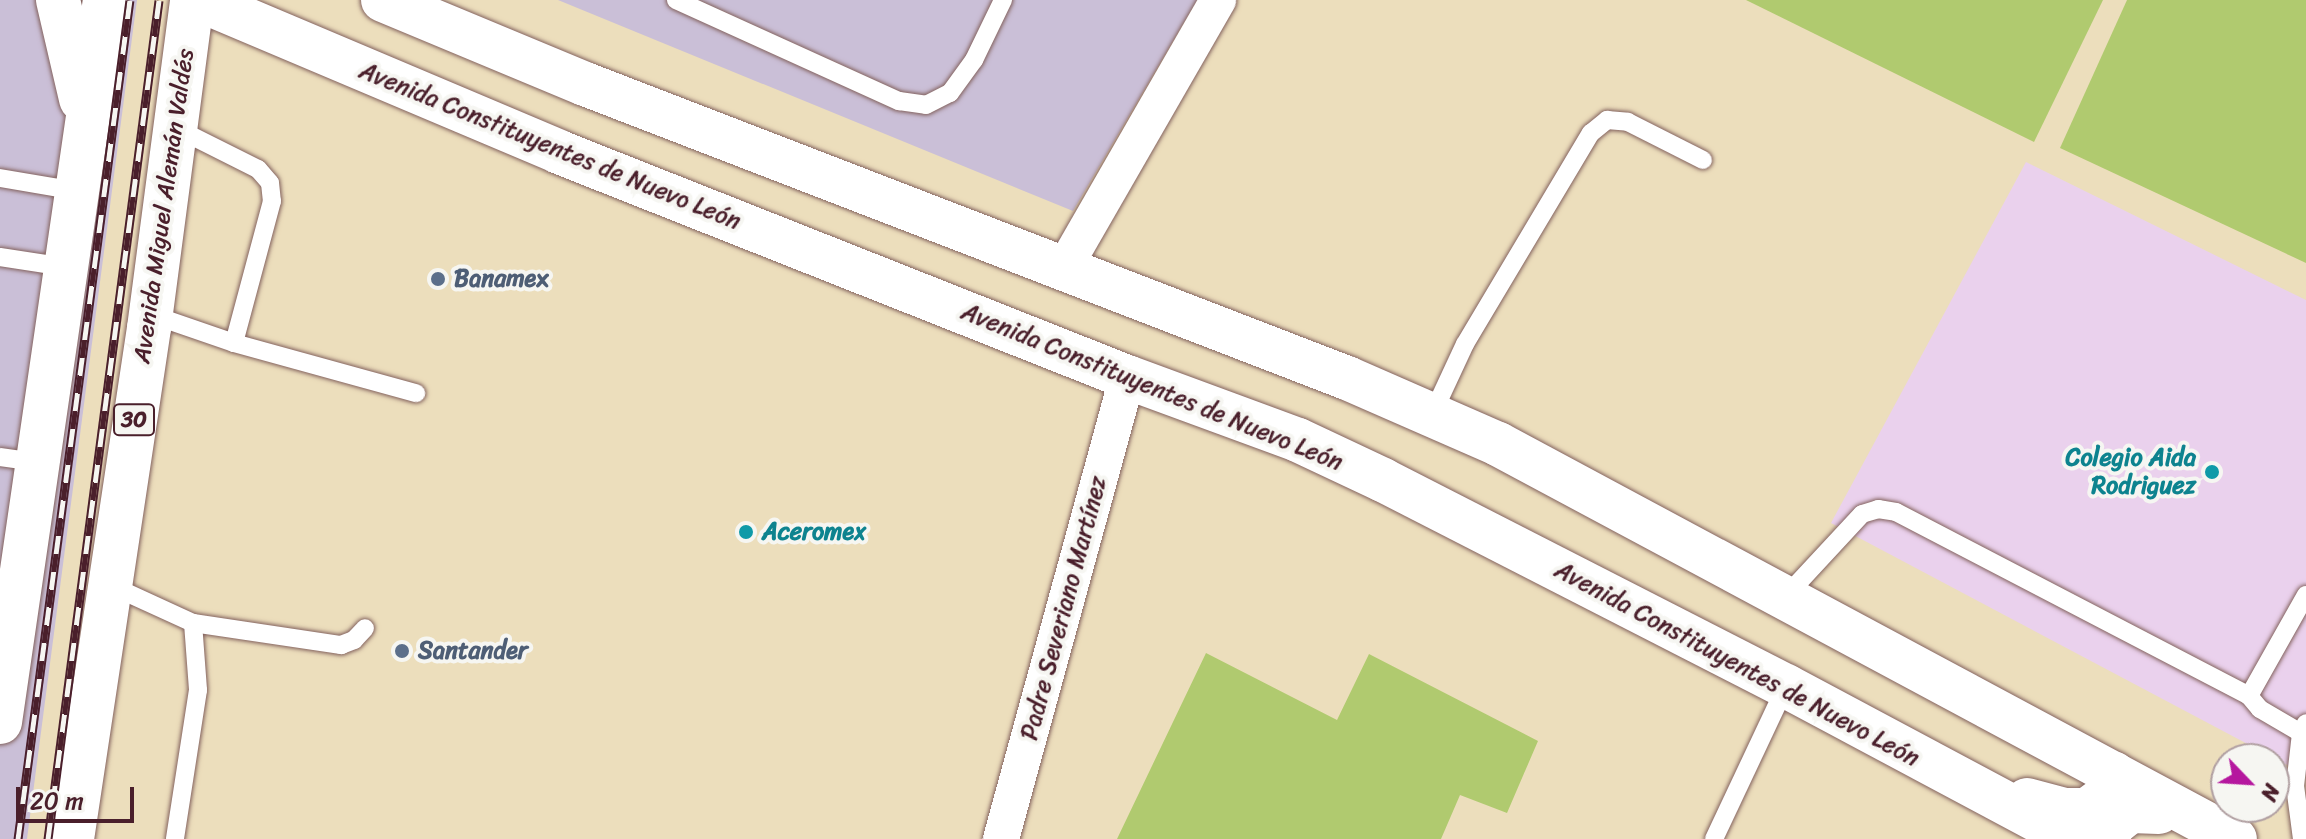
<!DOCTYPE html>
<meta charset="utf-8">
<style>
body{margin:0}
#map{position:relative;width:2306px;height:839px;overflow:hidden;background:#ecdebc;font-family:Sriracha,sans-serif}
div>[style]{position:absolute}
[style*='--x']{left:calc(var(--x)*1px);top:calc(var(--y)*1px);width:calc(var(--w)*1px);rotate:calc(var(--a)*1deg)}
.built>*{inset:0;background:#ead1ed}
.industrial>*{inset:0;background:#cabfd7}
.green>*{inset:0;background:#b0ca6f}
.roads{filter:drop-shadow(0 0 2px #83625e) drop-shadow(0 0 2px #83625e)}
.service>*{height:18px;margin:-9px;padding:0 9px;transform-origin:9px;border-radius:9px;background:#fff}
.minor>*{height:36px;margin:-18px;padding:0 18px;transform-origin:18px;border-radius:18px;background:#fff}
.secondary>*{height:44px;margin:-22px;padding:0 22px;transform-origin:22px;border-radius:22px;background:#fff}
.trunk>*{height:44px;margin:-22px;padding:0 22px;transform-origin:22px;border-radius:22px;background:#fff}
.rail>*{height:9px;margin-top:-4.5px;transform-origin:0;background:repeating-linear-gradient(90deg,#f6f6f2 0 18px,#4a1f2b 0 36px);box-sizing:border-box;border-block:2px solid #4a1f2b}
.dots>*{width:22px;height:22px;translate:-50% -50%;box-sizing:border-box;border:4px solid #f6f6f2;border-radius:50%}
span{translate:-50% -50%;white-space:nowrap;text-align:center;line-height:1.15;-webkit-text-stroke:8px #f6f6f2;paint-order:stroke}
.shield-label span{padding:2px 6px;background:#f6f6f2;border:2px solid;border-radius:6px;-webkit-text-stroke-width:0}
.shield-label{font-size:22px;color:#4a1f2b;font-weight:700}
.street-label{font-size:24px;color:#4a1f2b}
.service-label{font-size:24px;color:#4e5e75;font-weight:700}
.left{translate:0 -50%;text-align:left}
.culture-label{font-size:24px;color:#0d838f;font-weight:700}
.right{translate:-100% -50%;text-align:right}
.north{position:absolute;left:2210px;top:743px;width:80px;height:80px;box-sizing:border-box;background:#f6f6f2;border:2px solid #b1a0a2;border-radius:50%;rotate:115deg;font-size:22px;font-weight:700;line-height:32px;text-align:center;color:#4a1f2b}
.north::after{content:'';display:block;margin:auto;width:28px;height:36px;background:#b5179e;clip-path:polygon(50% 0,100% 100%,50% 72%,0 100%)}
.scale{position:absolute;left:16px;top:787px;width:118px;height:36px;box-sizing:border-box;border:4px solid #4a1f2b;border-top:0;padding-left:10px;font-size:24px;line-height:28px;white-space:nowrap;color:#4a1f2b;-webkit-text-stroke:6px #f6f6f2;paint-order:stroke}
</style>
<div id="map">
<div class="built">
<div style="clip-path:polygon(2026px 162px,2306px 300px,2306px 775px,1831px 523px)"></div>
</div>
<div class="industrial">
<div style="clip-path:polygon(0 0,137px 0,27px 839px,0 839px)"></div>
<div style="clip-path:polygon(558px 0,1197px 0,1073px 211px)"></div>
</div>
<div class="green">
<div style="clip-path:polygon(1746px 0,2103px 0,2034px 142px)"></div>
<div style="clip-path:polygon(2127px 0,2306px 0,2306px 263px,2060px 148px)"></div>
<div style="clip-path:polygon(1206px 653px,1337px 720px,1369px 654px,1538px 741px,1507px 813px,1460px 795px,1441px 839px,1117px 839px)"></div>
</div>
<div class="roads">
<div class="service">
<div style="--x:676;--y:0;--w:245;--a:24.4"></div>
<div style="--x:899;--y:101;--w:27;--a:8"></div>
<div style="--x:926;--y:105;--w:27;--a:-27"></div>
<div style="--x:950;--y:93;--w:41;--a:-54"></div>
<div style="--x:974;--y:60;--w:67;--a:-64.2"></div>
<div style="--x:174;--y:127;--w:94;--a:26.6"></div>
<div style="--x:258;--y:169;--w:18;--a:49"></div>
<div style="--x:270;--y:183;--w:18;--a:84"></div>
<div style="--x:272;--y:201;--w:147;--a:105"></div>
<div style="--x:0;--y:178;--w:77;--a:9.7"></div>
<div style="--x:0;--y:257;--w:66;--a:8.7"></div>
<div style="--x:150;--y:314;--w:89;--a:19"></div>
<div style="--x:234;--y:343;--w:189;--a:15.4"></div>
<div style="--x:1432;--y:415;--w:78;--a:-65.1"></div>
<div style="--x:1465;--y:344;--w:246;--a:-59.2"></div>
<div style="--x:1591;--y:133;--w:21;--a:-39"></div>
<div style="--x:1607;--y:120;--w:21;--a:5"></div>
<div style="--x:1628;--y:122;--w:84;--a:26.9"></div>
<div style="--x:0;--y:457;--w:37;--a:8"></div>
<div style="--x:110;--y:585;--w:91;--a:24.6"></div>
<div style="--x:193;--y:623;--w:67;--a:85.7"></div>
<div style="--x:198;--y:690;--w:151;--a:98.8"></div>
<div style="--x:1785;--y:597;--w:113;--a:-47.1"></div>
<div style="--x:1862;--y:514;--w:17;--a:-17"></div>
<div style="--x:1878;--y:509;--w:18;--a:9"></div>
<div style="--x:1896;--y:512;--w:398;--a:27.5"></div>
<div style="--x:193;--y:623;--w:150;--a:8.5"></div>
<div style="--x:341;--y:645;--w:14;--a:-21"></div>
<div style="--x:354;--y:640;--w:16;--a:-47"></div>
<div style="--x:2301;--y:733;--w:48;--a:-149.7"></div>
<div style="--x:2260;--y:709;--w:17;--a:-130"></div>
<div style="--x:2249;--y:696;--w:116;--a:-60.6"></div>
<div style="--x:1714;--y:839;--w:169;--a:-64.8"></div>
<div style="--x:2302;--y:839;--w:53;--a:-97.5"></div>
<div style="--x:2295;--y:786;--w:53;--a:-83.5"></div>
<div style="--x:2301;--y:733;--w:11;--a:-63"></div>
</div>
<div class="minor">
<div style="--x:1064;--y:268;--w:309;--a:-60.1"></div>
<div style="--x:1001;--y:839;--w:479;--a:-74.7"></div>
</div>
<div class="secondary">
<div style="--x:200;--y:0;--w:390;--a:22.9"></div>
<div style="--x:559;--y:152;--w:611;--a:21.61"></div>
<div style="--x:1127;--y:377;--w:182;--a:20.2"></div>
<div style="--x:1298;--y:440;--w:94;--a:25.2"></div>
<div style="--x:1383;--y:480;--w:453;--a:27.1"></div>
<div style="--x:1786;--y:686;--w:325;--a:28.1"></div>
<div style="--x:383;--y:0;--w:219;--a:22.6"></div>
<div style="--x:585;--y:84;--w:817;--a:21.1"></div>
<div style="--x:1347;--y:378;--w:165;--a:23.6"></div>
<div style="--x:1498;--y:444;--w:836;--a:28.19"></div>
<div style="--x:2027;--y:800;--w:38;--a:15"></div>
<div style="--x:2064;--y:810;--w:23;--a:0"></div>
<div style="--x:2087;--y:810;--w:22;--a:-36"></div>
<div style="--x:2105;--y:797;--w:25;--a:-69"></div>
<div style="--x:2105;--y:839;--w:17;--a:-59"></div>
<div style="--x:2114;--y:824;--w:21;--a:-39"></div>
<div style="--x:2130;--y:811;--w:29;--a:2"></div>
</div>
<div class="trunk">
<div style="--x:58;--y:0;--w:102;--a:76.9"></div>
<div style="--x:0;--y:722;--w:730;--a:-81.73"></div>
<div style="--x:72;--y:839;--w:517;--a:-81.43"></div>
<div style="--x:149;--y:328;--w:331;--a:-82.5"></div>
</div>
</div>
<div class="rail">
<div style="--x:18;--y:839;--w:846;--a:-82.4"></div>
<div style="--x:48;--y:839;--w:846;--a:-82.46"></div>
</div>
<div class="dots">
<div style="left:438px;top:279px;background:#5c6f8a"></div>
<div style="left:2212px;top:472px;background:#0f9aa8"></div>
<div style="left:746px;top:532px;background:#0f9aa8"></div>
<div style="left:402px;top:651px;background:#5c6f8a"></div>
</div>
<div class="shield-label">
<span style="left:134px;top:420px">30</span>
</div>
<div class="street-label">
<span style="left:550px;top:146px;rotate:22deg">Avenida Constituyentes de Nuevo León</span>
<span style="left:164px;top:206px;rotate:-82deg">Avenida Miguel Alemán Valdés</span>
<span style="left:1152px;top:387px;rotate:22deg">Avenida Constituyentes de Nuevo León</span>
<span style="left:1064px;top:608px;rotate:-75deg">Padre Severiano Martínez</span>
<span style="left:1737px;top:664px;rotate:28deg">Avenida Constituyentes de Nuevo León</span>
</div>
<div class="service-label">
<span class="left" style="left:454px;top:279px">Banamex</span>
<span class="left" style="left:418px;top:651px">Santander</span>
</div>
<div class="culture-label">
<span class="right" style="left:2196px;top:472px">Colegio Aida<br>Rodriguez</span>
<span class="left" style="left:762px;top:532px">Aceromex</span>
</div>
<div class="north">N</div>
<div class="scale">20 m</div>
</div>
